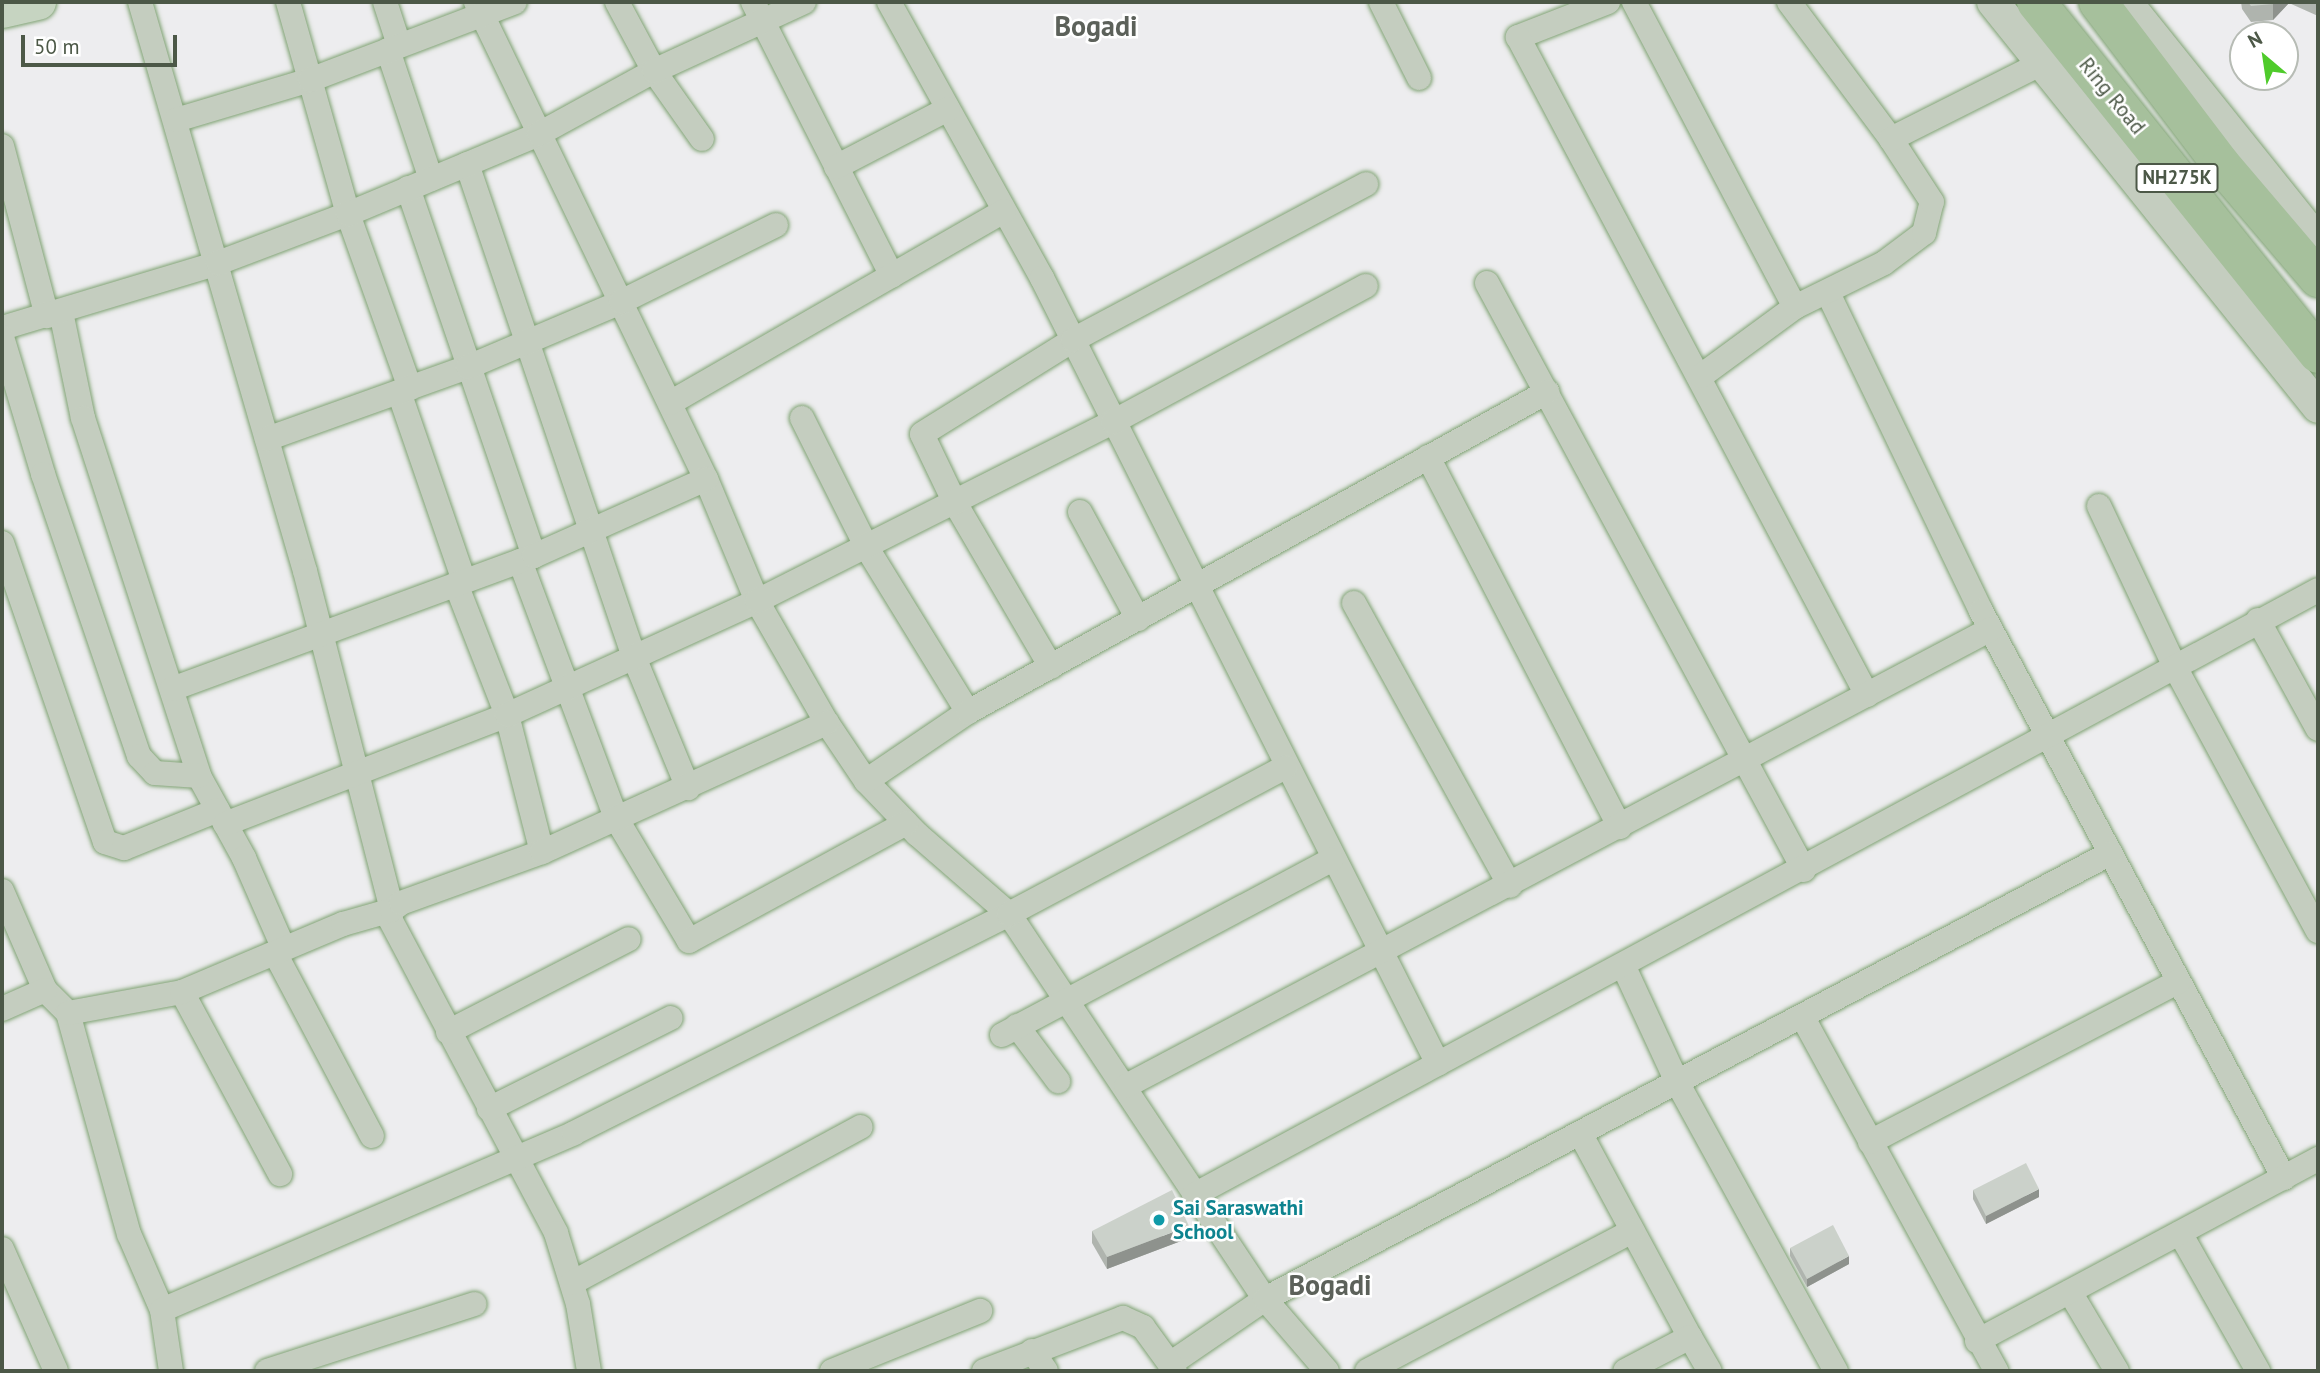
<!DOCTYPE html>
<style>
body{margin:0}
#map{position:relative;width:2320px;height:1373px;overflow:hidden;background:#ededef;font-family:"PT Sans",sans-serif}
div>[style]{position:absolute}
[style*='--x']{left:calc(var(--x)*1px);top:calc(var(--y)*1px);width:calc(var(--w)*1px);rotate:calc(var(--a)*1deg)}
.roads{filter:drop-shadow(0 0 2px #80a374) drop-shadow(0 0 2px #80a374)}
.minor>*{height:24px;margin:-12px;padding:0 12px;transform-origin:12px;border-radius:12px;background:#c4cdbf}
.tertiary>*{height:32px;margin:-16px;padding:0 16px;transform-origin:16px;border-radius:16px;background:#c4cdbf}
.secondary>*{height:35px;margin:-17.5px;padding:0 17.5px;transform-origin:17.5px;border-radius:17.5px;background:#c6d4c1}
.trunk>*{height:38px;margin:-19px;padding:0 19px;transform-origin:19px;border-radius:19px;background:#a6c09c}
.wall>*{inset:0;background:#afb4ae}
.shaded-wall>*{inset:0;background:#8e928d}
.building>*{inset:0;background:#cbd1ca}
.dots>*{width:19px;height:19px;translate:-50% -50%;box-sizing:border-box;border:4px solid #fff;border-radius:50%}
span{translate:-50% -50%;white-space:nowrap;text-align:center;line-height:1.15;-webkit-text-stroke:5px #fff;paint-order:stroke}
.shield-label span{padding:2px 5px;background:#fff;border:2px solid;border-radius:5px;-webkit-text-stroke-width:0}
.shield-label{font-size:19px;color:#4c5847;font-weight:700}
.street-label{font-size:21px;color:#4c5847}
.culture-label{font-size:21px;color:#0d838f;font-weight:700}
.left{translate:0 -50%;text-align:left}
.district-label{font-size:28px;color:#5c615a;font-weight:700}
.frame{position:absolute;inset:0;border:4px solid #4c5847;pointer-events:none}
.north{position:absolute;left:2229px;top:21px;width:70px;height:70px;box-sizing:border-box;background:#fff;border:2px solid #b7bcb5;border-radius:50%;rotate:331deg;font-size:19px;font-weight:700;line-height:28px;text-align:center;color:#4c5847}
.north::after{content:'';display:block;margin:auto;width:24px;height:32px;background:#4fcb2b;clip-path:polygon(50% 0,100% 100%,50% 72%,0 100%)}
.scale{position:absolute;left:21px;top:35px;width:156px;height:32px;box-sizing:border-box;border:4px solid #4c5847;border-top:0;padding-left:9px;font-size:21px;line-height:24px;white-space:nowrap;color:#4c5847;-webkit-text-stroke:5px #fff;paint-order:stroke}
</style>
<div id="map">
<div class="roads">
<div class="minor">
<div style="--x:140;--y:2;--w:592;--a:73.83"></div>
<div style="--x:305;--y:571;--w:350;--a:75.6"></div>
<div style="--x:392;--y:910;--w:9;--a:103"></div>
<div style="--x:390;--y:919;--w:355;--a:62.1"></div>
<div style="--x:556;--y:1233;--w:74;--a:72.8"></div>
<div style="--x:578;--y:1304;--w:68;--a:80.7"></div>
<div style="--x:288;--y:2;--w:220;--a:74.2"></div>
<div style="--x:348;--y:214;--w:185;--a:70.4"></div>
<div style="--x:385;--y:2;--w:45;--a:72"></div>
<div style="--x:476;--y:2;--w:530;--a:64.26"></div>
<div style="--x:706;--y:479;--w:132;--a:67.3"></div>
<div style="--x:757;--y:601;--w:141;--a:60.2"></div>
<div style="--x:827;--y:723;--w:70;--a:56.1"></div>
<div style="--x:866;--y:781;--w:74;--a:46.1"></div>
<div style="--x:917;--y:834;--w:122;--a:41"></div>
<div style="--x:1009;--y:914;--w:462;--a:56.4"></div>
<div style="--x:1265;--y:1299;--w:95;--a:49.3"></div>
<div style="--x:617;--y:2;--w:78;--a:61.8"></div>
<div style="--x:654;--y:71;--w:83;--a:54.8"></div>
<div style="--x:753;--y:2;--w:307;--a:63.1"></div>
<div style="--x:889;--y:2;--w:316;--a:61"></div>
<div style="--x:1042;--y:278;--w:880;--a:63.26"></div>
<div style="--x:1381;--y:2;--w:85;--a:63.4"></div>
<div style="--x:1608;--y:2;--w:97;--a:158.7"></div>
<div style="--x:1518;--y:37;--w:745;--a:62.06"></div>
<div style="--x:1634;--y:2;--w:345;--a:62.2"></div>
<div style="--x:1789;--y:2;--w:171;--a:53.3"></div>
<div style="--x:388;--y:50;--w:136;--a:71.6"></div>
<div style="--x:176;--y:120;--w:140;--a:-16.6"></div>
<div style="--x:310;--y:80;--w:219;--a:-20.8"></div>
<div style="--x:2;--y:146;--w:176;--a:75.2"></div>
<div style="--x:467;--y:164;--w:521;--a:71.29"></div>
<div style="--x:634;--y:657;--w:142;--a:67.6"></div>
<div style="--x:836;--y:167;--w:126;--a:-27.4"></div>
<div style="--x:408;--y:188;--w:389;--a:71.1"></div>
<div style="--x:1487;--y:283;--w:667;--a:61.63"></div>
<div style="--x:1828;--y:293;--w:353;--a:64.3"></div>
<div style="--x:1981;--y:611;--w:643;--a:61.88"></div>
<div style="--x:61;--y:312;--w:108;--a:78.3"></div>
<div style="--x:83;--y:418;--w:376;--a:72"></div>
<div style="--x:199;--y:776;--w:94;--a:61.2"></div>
<div style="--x:244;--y:858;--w:99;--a:66.3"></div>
<div style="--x:2;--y:328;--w:226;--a:-16.7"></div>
<div style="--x:218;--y:263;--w:139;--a:-20.7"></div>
<div style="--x:348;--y:214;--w:207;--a:-22.7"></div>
<div style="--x:539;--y:134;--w:131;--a:-28.7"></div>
<div style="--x:654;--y:71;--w:165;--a:-24.7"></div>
<div style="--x:2;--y:337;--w:143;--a:73.3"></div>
<div style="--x:43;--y:474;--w:298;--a:71.2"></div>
<div style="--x:139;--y:756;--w:23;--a:47"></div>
<div style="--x:155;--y:773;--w:44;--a:3.9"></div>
<div style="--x:1701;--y:376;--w:117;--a:-36.3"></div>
<div style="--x:1795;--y:307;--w:99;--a:-26.3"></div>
<div style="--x:1884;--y:263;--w:50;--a:-36.9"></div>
<div style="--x:1924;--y:233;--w:32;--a:-76"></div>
<div style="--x:1932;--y:202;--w:75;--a:-123.1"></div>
<div style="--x:1891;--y:139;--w:167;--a:-26.7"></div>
<div style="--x:399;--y:392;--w:200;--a:71"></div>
<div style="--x:670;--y:403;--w:385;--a:-29.9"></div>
<div style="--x:802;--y:418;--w:145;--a:63.4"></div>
<div style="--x:867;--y:548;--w:193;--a:58.4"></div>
<div style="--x:267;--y:439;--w:214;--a:-19.7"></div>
<div style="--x:468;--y:367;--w:166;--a:-23"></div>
<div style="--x:621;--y:302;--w:173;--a:-26.4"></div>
<div style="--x:1428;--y:457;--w:417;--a:62.6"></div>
<div style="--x:2099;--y:506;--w:178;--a:64.7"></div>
<div style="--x:2175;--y:667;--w:300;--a:61.6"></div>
<div style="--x:1080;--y:512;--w:122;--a:61.5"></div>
<div style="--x:2;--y:543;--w:316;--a:71"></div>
<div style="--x:105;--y:842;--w:20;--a:18"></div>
<div style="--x:124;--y:848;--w:101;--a:-22"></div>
<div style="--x:520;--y:561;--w:274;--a:69.5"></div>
<div style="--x:616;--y:818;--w:143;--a:59.3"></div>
<div style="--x:689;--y:941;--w:247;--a:-28.5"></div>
<div style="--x:456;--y:584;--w:141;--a:68.7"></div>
<div style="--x:507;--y:715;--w:141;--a:75.7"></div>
<div style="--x:1354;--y:603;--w:323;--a:61.1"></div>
<div style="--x:2258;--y:620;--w:124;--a:61.2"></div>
<div style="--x:1051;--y:667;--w:190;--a:-120.3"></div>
<div style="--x:955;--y:503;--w:76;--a:-115.6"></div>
<div style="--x:922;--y:434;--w:178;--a:-31.9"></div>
<div style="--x:1073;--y:340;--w:332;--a:-28"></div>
<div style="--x:172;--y:689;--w:386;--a:-20.2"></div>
<div style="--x:534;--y:556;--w:188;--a:-24.1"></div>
<div style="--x:866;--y:781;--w:123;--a:-34.1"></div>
<div style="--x:968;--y:712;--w:662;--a:-28.93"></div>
<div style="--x:225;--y:824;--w:302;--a:-21.1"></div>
<div style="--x:507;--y:715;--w:275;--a:-24.5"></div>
<div style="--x:757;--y:601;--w:398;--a:-26.7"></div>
<div style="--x:1113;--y:422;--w:287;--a:-28.3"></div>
<div style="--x:2;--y:891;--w:108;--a:66.5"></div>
<div style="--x:45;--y:990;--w:33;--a:45"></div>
<div style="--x:68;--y:1013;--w:229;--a:74.6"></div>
<div style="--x:129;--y:1234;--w:83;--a:66.5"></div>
<div style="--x:162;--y:1310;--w:62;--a:81.6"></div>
<div style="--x:275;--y:953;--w:207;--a:62.1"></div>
<div style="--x:1623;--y:965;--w:129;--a:65.2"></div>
<div style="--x:1677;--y:1082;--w:330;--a:61.2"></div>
<div style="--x:182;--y:992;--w:207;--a:61.7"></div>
<div style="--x:2;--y:1009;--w:47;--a:-23.8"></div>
<div style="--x:68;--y:1013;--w:116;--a:-10.4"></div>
<div style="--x:182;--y:992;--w:175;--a:-22.9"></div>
<div style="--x:343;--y:924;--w:51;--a:-15.9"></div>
<div style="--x:392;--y:910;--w:11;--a:-38"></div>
<div style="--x:401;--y:903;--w:150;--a:-19.9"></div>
<div style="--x:542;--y:852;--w:313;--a:-24.4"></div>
<div style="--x:1802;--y:1016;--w:405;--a:61.3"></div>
<div style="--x:1017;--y:1026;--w:69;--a:53.3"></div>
<div style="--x:448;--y:1032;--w:203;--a:-27.2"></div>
<div style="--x:1002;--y:1035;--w:373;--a:-28"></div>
<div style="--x:1126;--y:1086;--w:978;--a:-27.85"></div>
<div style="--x:489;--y:1109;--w:203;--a:-26.6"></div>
<div style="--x:1580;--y:1133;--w:232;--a:61.7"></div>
<div style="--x:1690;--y:1337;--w:73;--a:152.4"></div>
<div style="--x:1870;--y:1142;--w:348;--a:-27.5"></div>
<div style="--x:1194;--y:1195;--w:1276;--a:-28.29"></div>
<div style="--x:2180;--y:1233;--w:159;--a:60.5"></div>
<div style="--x:2;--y:1249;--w:133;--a:66.1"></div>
<div style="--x:572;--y:1283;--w:328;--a:-28.4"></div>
<div style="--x:2070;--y:1292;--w:92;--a:59.3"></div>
<div style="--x:162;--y:1310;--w:448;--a:-23.2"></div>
<div style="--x:574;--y:1133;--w:487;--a:-26.7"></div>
<div style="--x:1009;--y:914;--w:313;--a:-28"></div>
<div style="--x:1690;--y:1337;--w:39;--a:60"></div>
<div style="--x:1977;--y:1341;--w:387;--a:-28.1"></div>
<div style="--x:1032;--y:1351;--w:24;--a:55"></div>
<div style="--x:1170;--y:1364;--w:115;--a:-34.4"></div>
<div style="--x:1265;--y:1299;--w:956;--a:-27.8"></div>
<div style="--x:267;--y:1371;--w:218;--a:-17.9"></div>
<div style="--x:832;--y:1371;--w:160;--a:-22.1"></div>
<div style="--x:984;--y:1371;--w:149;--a:-20.9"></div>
<div style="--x:1123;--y:1318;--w:22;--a:24"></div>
<div style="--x:1143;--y:1327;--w:54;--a:54"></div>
<div style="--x:1367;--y:1371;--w:300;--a:-27.8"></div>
</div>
<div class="tertiary">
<div style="--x:1993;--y:2;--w:519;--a:51.25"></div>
<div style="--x:2126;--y:2;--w:307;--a:51.3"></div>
</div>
<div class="secondary">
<div style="--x:2;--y:10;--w:37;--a:-13"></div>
</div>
<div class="trunk">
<div style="--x:2036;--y:2;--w:451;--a:51.3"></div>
<div style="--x:2098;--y:2;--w:203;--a:52.8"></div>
<div style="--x:2221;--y:164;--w:150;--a:49.6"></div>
</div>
</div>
<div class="wall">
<div style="clip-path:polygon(2241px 2px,2318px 2px,2318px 16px,2289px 3px,2273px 20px,2251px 22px,2242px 9px)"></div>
<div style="clip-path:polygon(1973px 1190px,2039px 1197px,1986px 1224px,1973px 1199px)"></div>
<div style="clip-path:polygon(1092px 1231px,1189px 1238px,1107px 1269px,1092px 1243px)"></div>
<div style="clip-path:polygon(1790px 1248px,1849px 1264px,1807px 1287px,1790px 1256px)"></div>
</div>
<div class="shaded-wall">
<div style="clip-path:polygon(2275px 2px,2289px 2px,2289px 3px,2273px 20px,2273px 4px)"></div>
<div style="clip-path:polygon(2039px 1189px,2039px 1197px,1986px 1224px,1986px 1216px)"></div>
<div style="clip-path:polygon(1189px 1226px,1189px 1238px,1107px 1269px,1107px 1257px)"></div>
<div style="clip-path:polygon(1849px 1256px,1849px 1264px,1807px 1287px,1807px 1279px)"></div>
</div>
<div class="building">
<div style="clip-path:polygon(2248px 2px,2275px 2px,2273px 4px,2251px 6px)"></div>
<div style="clip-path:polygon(2026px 1163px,2039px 1189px,1986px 1216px,1973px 1190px)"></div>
<div style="clip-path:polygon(1172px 1190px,1189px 1226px,1107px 1257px,1092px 1231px)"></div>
<div style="clip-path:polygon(1833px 1225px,1849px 1256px,1807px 1279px,1790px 1248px)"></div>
</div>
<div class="dots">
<div style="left:1159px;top:1220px;background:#0f9aa8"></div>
</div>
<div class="shield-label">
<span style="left:2177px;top:178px">NH275K</span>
</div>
<div class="street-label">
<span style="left:2112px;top:96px;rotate:51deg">Ring Road</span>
</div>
<div class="culture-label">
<span class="left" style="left:1173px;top:1220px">Sai Saraswathi<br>School</span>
</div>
<div class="district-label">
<span style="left:1096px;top:26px">Bogadi</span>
<span style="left:1330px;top:1285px">Bogadi</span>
</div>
<div class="frame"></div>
<div class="north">N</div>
<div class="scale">50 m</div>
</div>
